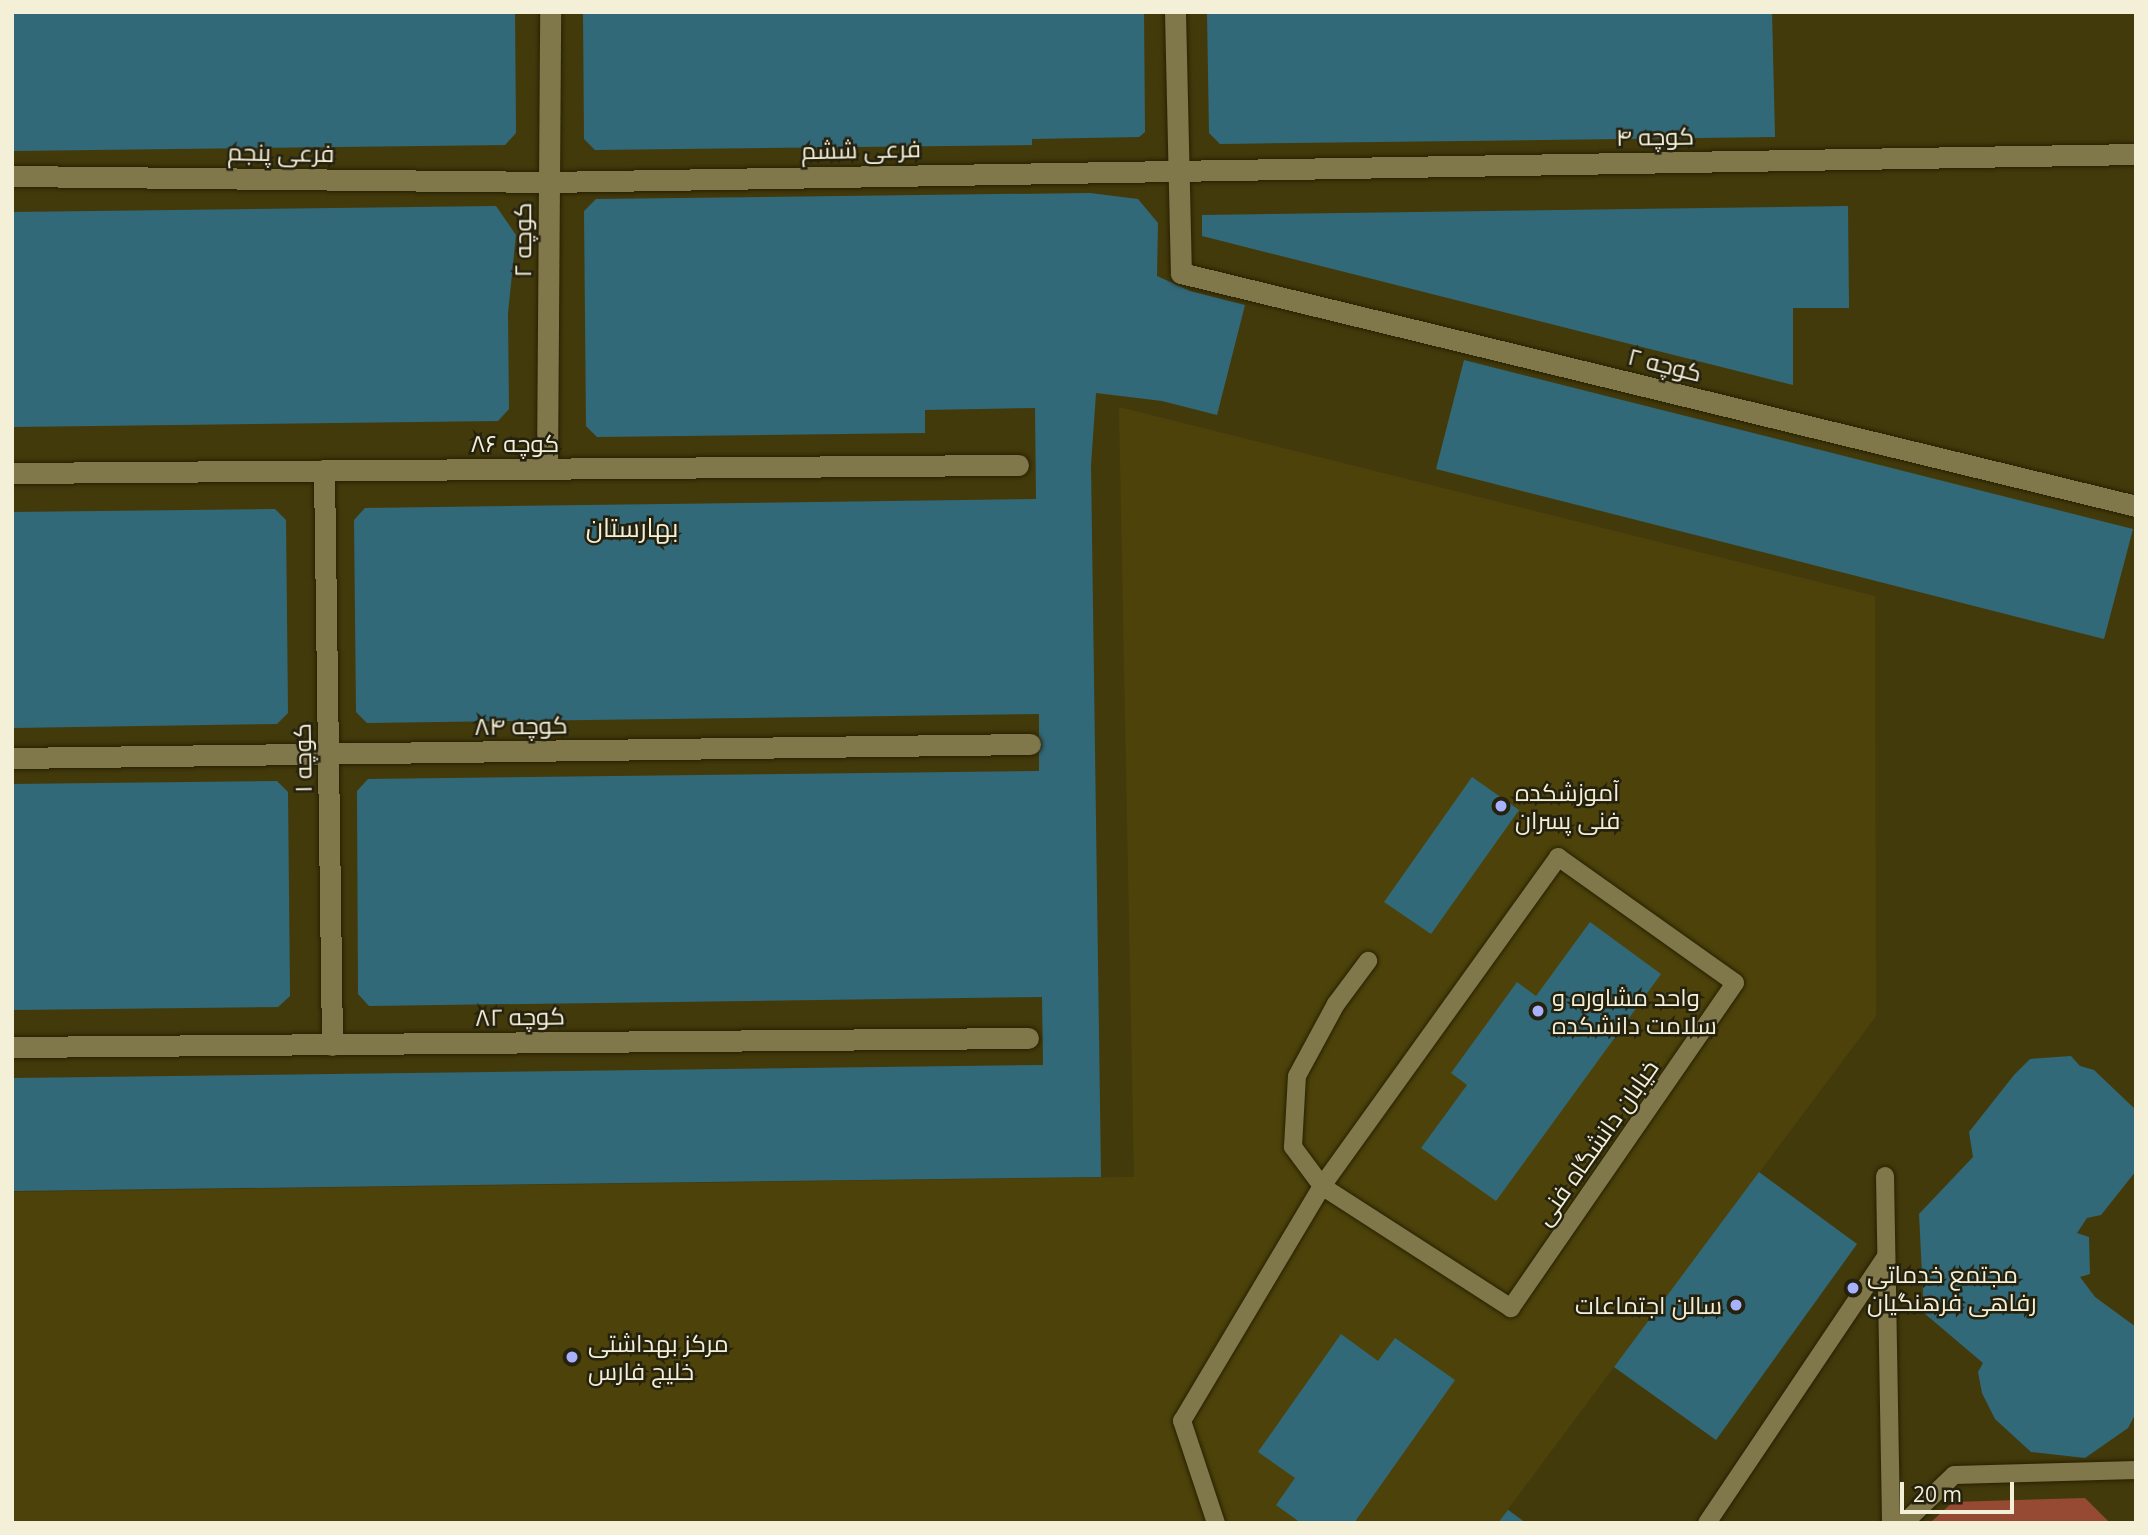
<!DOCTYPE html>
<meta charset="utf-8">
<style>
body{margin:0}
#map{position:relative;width:2148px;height:1535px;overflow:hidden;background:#433a0c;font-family:"Open Sans",Cairo,sans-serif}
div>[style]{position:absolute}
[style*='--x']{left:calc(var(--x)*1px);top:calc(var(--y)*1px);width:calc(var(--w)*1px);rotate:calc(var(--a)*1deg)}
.built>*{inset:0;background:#4d430a}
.green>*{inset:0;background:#964a33}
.building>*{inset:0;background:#326979}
.roads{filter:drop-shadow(0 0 2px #272100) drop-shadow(0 0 2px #272100)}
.service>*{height:18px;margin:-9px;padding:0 9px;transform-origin:9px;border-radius:9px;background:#80774b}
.minor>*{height:21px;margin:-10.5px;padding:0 10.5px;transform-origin:10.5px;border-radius:10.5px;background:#80774b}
.dots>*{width:19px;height:19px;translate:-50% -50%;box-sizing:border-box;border:4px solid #25210f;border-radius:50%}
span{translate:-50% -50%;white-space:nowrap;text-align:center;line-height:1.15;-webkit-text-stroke:5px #25210f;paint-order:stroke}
.street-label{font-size:24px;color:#f4efd7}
.poi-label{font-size:24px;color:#f4efd7}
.left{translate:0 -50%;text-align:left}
.right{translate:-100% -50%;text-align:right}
.neighbourhood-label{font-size:26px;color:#f4efd7}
.frame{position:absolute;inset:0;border:14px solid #f4efd7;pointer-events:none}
.scale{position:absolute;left:1900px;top:1482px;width:114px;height:32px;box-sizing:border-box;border:4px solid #f4efd7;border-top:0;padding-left:9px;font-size:21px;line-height:24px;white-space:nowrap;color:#f4efd7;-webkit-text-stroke:5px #25210f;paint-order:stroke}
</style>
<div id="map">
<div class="built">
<div style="clip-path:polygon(1119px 407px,1875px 596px,1876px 1016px,1508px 1509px,1526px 1523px,12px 1523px,12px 1192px,1134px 1177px)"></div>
</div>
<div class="green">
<div style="clip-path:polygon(2085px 1498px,2110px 1523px,1930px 1523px,1953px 1502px)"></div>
</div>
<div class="building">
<div style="clip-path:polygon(12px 12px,515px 12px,516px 133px,505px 145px,12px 151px)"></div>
<div style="clip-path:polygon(583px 12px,1144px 12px,1145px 132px,1139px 137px,1032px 139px,1032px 145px,595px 150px,584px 139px)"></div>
<div style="clip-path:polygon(1207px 12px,1772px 12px,1775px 137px,1220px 144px,1209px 133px)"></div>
<div style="clip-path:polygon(1090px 193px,1138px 199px,1158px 223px,1157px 276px,1190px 291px,1245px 305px,1217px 415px,1162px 401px,1096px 393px,1091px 465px,1101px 1177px,12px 1191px,12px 1078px,1043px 1065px,1042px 997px,369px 1006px,358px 994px,357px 791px,368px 779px,1039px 771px,1039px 714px,367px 723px,356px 712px,354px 520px,365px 508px,1036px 499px,1035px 408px,925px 410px,925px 433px,597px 437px,586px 426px,584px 211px,596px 199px)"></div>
<div style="clip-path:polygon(496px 206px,516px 235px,508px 313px,509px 409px,498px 421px,12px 427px,12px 212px)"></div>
<div style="clip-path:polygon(1848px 206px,1849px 308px,1793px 308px,1793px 385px,1202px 236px,1202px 215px)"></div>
<div style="clip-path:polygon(1464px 360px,2133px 529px,2104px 639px,1436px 469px)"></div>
<div style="clip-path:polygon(275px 509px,286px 520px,287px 616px,288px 713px,277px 724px,12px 728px,12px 512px)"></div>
<div style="clip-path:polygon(1472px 777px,1519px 810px,1431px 934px,1384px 902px)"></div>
<div style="clip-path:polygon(277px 781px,288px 792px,290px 996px,278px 1007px,12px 1010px,12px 784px)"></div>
<div style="clip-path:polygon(1590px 922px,1661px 974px,1496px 1201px,1421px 1148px,1467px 1085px,1451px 1073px,1517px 982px,1536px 996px)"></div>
<div style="clip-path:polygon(2071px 1056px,2080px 1066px,2094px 1070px,2136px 1110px,2136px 1171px,2101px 1215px,2087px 1218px,2077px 1233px,2089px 1237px,2090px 1274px,2080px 1277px,2095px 1297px,2136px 1327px,2136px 1413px,2128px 1428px,2085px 1458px,2031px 1452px,1995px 1419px,1982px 1393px,1978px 1372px,1983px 1363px,1924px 1313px,1919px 1214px,1973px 1157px,1969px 1132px,2014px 1075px,2030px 1059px)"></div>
<div style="clip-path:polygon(1759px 1172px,1857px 1244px,1716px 1440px,1614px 1367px)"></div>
<div style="clip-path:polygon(1341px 1334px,1378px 1361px,1395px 1338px,1455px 1380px,1354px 1523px,1301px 1523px,1276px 1505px,1295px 1478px,1258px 1452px)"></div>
<div style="clip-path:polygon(1508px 1510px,1526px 1523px,1498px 1523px)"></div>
</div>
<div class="roads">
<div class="service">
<div style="--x:1885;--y:1176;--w:347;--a:89"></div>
<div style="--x:1216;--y:1523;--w:108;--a:-108.4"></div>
<div style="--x:1182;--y:1421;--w:274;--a:-59.2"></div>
<div style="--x:1322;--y:1186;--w:405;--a:-54.3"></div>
<div style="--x:1558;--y:857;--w:217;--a:35.4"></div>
<div style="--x:1735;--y:983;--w:395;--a:124.6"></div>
<div style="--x:1511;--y:1308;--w:225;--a:-147.2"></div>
<div style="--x:1322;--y:1186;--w:49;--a:-126.6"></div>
<div style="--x:1293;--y:1147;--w:71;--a:-86.8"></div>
<div style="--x:1297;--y:1076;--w:82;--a:-61.6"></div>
<div style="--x:1336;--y:1004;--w:54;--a:-53.3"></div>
<div style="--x:1707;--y:1523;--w:321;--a:-56.1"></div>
<div style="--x:1904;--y:1523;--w:69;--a:-43.8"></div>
<div style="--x:1954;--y:1475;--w:182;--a:-1.6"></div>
</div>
<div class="minor">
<div style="--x:1175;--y:12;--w:261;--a:88.7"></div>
<div style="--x:1181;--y:273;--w:983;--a:13.71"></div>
<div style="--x:12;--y:176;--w:537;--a:0.64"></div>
<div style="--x:549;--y:182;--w:1587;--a:-1.01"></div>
<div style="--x:547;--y:469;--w:457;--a:-89.6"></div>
<div style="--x:324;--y:470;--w:575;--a:89.2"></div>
<div style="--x:12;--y:473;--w:1006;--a:-0.46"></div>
<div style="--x:12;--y:758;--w:1018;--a:-0.79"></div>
<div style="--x:12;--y:1047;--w:1016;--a:-0.51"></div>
</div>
</div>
<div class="dots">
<div style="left:1501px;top:806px;background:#a7b1fc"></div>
<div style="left:1538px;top:1011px;background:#a7b1fc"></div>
<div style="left:1853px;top:1288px;background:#a7b1fc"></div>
<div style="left:1736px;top:1305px;background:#a7b1fc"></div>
<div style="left:572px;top:1357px;background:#a7b1fc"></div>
</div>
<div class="street-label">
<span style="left:1655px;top:136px;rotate:-1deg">کوچه ۴</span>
<span style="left:861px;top:149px;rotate:-1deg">فرعی ششم</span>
<span style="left:281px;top:152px;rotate:1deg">فرعی پنجم</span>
<span style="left:522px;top:240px;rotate:-90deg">کوچه ۲</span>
<span style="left:1665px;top:364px;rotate:14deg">کوچه ۲</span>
<span style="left:515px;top:443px">کوچه ۸۶</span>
<span style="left:521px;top:725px;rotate:-1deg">کوچه ۸۴</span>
<span style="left:302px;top:758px;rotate:-91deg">کوچه ۱</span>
<span style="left:520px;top:1016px;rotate:-1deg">کوچه ۸۲</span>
<span style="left:1596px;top:1142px;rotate:-55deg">خیابان دانشگاه فنی</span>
</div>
<div class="poi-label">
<span class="left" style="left:1515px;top:806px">آموزشکده<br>فنی پسران</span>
<span class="left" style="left:1552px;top:1011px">واحد مشاوره و<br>سلامت دانشکده</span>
<span class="left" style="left:1867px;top:1288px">مجتمع خدماتی<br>رفاهی فرهنگیان</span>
<span class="right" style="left:1722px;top:1305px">سالن اجتماعات</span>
<span class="left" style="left:588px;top:1357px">مرکز بهداشتی<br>خلیج فارس</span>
</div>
<div class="neighbourhood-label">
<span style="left:632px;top:528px">بهارستان</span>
</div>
<div class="frame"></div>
<div class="scale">20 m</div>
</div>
